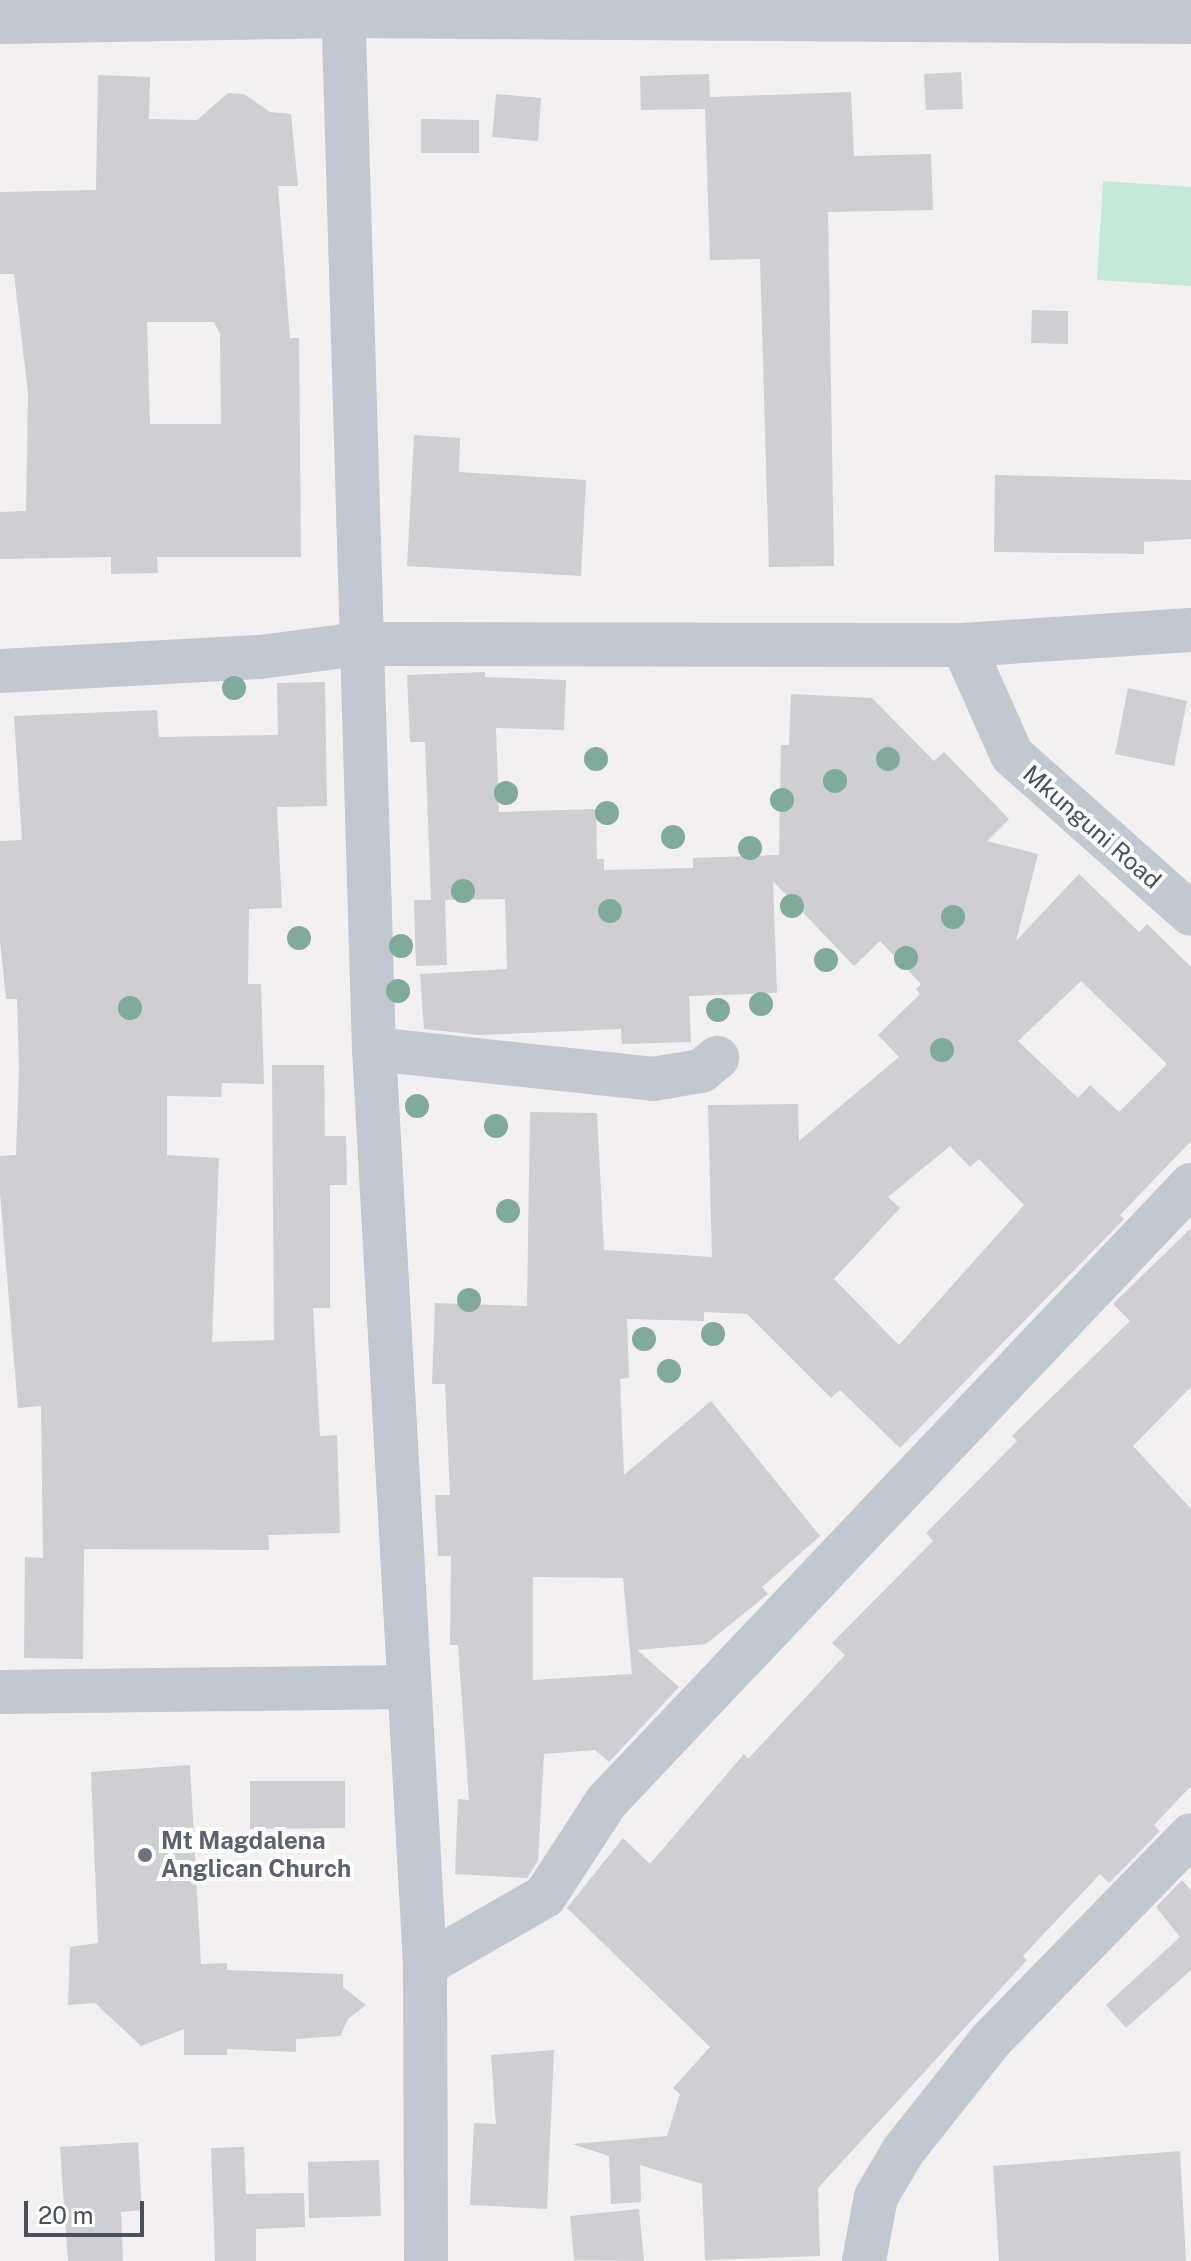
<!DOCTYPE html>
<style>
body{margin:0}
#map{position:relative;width:1191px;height:2261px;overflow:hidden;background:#f2f0f0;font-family:"Public Sans",sans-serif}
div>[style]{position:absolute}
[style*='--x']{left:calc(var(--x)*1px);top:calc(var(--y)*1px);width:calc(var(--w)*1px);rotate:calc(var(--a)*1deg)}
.green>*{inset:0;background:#c4e9d8}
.building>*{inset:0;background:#ceced3}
.street>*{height:44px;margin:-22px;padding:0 22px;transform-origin:22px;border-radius:22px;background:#c2c8cf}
.trees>*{width:24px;height:24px;margin:-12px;border-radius:50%;background:#80ab9b}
.dots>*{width:22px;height:22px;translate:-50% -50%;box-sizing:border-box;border:4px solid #fff;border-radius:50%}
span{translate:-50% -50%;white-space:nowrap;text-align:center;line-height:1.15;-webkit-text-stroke:8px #fff;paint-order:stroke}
.street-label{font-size:24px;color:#4a505a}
.worship-label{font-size:24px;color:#5b616d;font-weight:700}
.left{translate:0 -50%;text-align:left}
.scale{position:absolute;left:24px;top:2201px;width:120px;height:36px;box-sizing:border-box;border:4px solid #4a505a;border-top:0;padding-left:10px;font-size:24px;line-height:28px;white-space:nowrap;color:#4a505a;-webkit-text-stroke:6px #fff;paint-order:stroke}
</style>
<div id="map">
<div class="green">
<div style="clip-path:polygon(1103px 181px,1191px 187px,1191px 286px,1097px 280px)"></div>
</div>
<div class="building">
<div style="clip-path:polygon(961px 72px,963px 109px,926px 110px,924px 74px)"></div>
<div style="clip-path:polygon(709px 74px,710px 97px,851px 92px,854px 156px,931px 154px,933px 210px,828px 212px,834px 566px,769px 567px,760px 259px,710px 260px,705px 109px,641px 110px,640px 76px)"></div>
<div style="clip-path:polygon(evenodd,98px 75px,150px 77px,149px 119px,197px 120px,228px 93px,244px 94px,270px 112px,291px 114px,298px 186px,278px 186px,290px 338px,299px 338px,301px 557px,157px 557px,158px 573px,111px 574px,111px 557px,0 559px,0 512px,26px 511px,28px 393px,14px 274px,0 274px,0 192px,96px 190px,98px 75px,147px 322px,214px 322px,220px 334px,221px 424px,150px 424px,147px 322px)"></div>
<div style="clip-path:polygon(496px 94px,541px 98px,538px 141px,492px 137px)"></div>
<div style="clip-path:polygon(421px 119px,479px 120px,479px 153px,421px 153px)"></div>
<div style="clip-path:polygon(1032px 310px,1068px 311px,1068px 344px,1031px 343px)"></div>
<div style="clip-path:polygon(414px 435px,460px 438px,459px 472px,586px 480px,581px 576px,407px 566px)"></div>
<div style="clip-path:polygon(995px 475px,1191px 480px,1191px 539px,1144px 542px,1144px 554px,994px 552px)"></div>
<div style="clip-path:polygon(evenodd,485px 672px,485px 677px,566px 680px,564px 730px,496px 728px,499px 812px,596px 809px,597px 859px,604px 859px,604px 870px,693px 868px,693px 858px,779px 855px,781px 745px,789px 745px,791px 694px,872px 698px,934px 761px,944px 752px,1009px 819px,987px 841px,1038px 854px,1016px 941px,1079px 874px,1139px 932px,1147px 924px,1191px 967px,1191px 1141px,1120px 1215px,1124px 1219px,900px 1448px,840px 1390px,831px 1398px,747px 1314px,704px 1312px,704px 1321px,627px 1319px,629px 1378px,620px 1379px,624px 1475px,711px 1401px,820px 1536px,762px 1587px,768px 1594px,706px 1644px,637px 1650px,679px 1687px,609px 1762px,595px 1750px,544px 1754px,538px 1861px,527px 1878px,455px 1874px,458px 1799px,469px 1800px,458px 1645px,450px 1645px,451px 1556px,438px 1556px,435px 1495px,450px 1495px,445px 1384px,432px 1384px,435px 1303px,527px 1306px,530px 1112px,597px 1113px,604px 1250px,712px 1257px,708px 1105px,798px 1104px,799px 1141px,899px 1057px,878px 1035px,920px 994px,916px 989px,921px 984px,880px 941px,854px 966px,773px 881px,777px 993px,689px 996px,691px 1042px,622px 1044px,621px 1029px,480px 1035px,424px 1029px,420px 974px,507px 969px,505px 899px,445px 900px,447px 965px,416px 966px,414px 900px,431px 900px,425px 742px,410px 742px,407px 675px,485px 672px,1081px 981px,1167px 1064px,1119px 1112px,1090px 1085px,1078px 1098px,1018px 1041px,1081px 981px,485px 672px,950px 1146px,970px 1167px,979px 1159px,1024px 1205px,899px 1345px,834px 1279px,900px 1208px,888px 1197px,950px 1146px,485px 672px,533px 1577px,623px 1578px,632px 1674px,533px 1680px,533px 1577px)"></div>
<div style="clip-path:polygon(325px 682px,327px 806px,277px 807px,282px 908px,249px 909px,248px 984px,261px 984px,264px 1084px,222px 1083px,221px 1097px,167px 1096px,167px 1155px,219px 1158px,212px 1342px,274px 1340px,272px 1065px,324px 1065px,325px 1136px,346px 1136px,347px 1185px,330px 1185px,330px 1308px,313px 1308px,320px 1436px,337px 1435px,340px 1533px,268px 1535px,269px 1550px,84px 1549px,83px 1659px,24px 1658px,25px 1557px,43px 1558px,41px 1406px,18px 1408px,0 1192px,0 1156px,16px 1155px,19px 1069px,17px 999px,6px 999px,0 940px,0 841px,22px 840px,14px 716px,157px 710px,159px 737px,278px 735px,277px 683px)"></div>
<div style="clip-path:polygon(1128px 688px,1187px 701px,1174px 766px,1115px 754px)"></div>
<div style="clip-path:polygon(1191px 1228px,1191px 1387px,1133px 1446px,1191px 1509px,1191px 1786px,1154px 1825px,1160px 1831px,1109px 1883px,1100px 1874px,1023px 1956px,1027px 1960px,818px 2188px,820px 2256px,705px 2260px,702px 2184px,640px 2165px,641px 2202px,611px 2204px,609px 2156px,572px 2144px,667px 2136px,680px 2094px,673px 2088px,710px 2047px,567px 1908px,623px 1838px,650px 1864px,744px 1754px,748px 1759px,845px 1655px,832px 1643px,933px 1541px,926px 1533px,1017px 1441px,1012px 1436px,1130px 1321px,1113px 1304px)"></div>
<div style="clip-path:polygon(190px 1765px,201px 1964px,227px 1963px,227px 1970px,343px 1974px,343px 1987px,366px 2005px,348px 2019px,340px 2036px,296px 2039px,296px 2052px,227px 2049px,227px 2055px,184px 2055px,184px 2029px,141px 2046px,95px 2003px,68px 2005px,70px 1947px,98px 1943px,91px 1772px)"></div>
<div style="clip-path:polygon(250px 1781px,345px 1781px,345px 1828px,250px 1829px)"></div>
<div style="clip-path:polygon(1182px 1880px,1191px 1890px,1191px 1970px,1126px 2028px,1106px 2005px,1180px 1937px,1156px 1907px)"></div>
<div style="clip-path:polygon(554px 2050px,547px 2209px,470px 2205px,474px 2123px,496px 2124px,491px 2055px)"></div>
<div style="clip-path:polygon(138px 2142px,142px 2210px,121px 2212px,123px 2261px,68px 2261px,60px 2147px)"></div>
<div style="clip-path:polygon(244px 2147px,246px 2194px,304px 2193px,305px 2227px,256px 2229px,256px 2261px,215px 2261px,211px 2148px)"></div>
<div style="clip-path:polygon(1180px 2151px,1186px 2261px,999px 2261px,993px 2166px)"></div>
<div style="clip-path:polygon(379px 2160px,381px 2216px,309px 2218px,308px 2162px)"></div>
<div style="clip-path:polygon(639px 2209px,644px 2261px,574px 2260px,570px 2216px)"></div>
</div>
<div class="street">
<div style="--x:343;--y:0;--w:1049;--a:88.31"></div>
<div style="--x:374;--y:1049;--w:917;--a:86.81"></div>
<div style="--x:425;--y:1965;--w:296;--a:89.8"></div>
<div style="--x:0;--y:22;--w:344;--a:-1"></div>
<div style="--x:344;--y:16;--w:847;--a:0.41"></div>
<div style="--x:963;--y:645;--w:120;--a:66"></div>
<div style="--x:1012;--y:755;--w:239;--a:41.6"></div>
<div style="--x:0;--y:671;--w:260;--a:-3.1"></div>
<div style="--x:260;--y:657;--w:100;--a:-7.5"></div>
<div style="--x:359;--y:644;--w:604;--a:0.09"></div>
<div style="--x:963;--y:645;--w:228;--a:-3.8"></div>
<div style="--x:374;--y:1049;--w:281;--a:6.1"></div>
<div style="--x:653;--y:1079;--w:49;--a:-9.5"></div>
<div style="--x:701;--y:1071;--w:21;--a:-39"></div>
<div style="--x:0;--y:1692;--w:407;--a:-0.7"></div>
<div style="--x:425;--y:1965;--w:138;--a:-29.9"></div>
<div style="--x:545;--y:1896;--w:113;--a:-56.9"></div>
<div style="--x:607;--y:1801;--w:849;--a:-46.53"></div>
<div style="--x:864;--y:2261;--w:65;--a:-79.4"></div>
<div style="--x:876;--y:2197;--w:53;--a:-59.6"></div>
<div style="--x:903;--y:2151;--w:142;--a:-51.6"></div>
<div style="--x:991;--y:2040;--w:286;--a:-45.7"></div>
</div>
<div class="trees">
<div style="left:234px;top:688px"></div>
<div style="left:596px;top:759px"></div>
<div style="left:888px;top:759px"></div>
<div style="left:835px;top:781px"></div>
<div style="left:506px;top:793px"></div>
<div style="left:782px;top:800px"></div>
<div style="left:607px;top:813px"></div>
<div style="left:673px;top:837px"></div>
<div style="left:750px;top:848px"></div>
<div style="left:463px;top:891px"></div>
<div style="left:792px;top:906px"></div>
<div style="left:610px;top:911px"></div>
<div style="left:953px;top:917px"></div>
<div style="left:299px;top:938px"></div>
<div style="left:401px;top:946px"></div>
<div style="left:906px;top:958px"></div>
<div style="left:826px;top:960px"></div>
<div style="left:398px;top:991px"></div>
<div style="left:761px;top:1004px"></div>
<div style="left:130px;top:1008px"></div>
<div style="left:718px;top:1010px"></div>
<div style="left:942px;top:1050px"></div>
<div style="left:417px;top:1106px"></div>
<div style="left:496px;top:1126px"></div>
<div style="left:508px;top:1211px"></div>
<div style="left:469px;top:1300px"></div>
<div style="left:713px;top:1334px"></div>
<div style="left:644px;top:1339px"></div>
<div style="left:669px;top:1371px"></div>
</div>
<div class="dots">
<div style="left:145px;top:1855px;background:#6b7280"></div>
</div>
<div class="street-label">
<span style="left:1092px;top:827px;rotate:41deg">Mkunguni Road</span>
</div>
<div class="worship-label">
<span class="left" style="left:161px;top:1855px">Mt Magdalena<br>Anglican Church</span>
</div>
<div class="scale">20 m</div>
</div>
